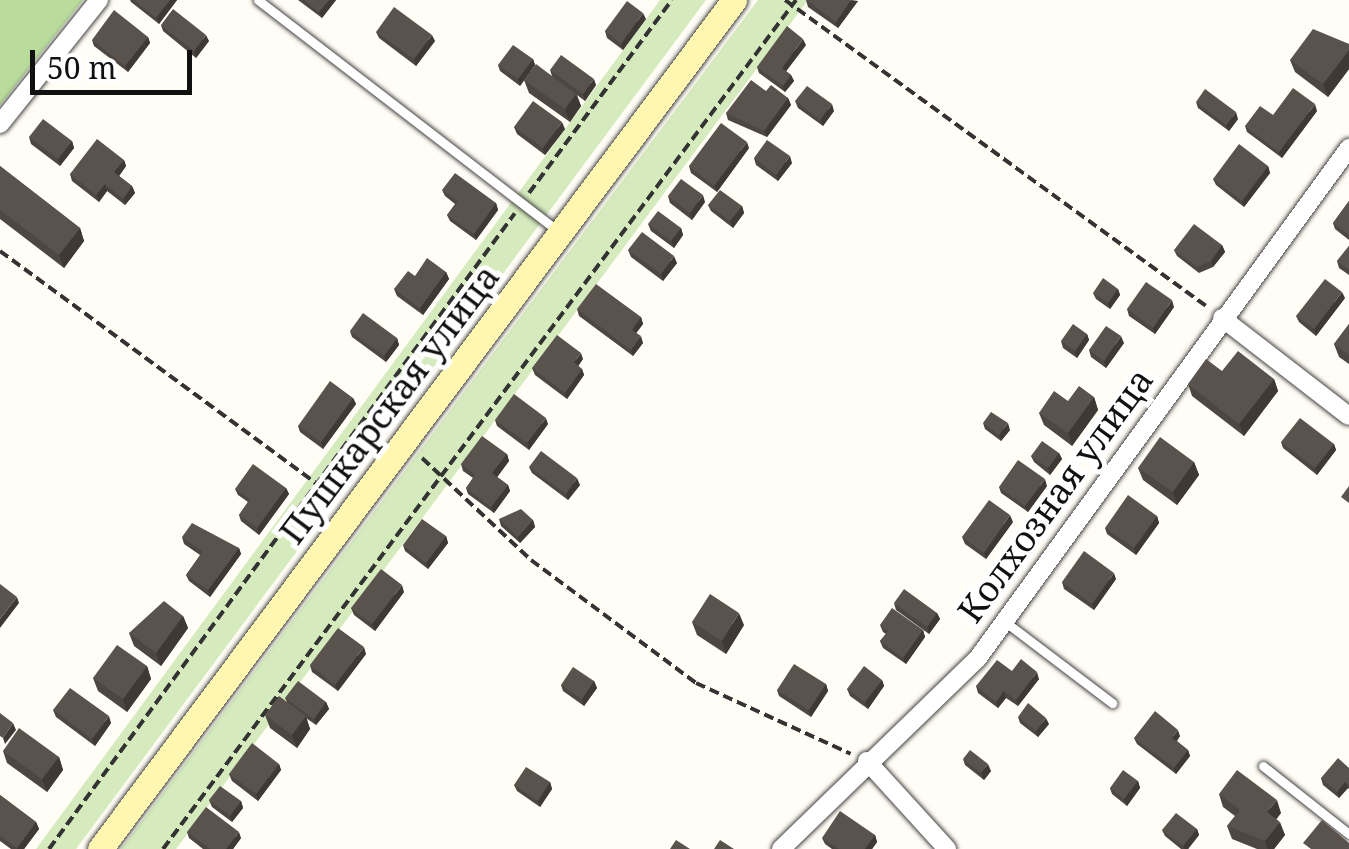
<!DOCTYPE html>
<meta charset="utf-8">
<style>
body{margin:0}
#map{position:relative;width:1349px;height:849px;overflow:hidden;background:#fffdf5;font-family:"Noto Serif",serif}
div>[style]{position:absolute}
[style*='--x']{left:calc(var(--x)*1px);top:calc(var(--y)*1px);width:calc(var(--w)*1px);rotate:calc(var(--a)*1deg)}
.green>*{inset:0;background:#d5ebbd}
.forest>*{inset:0;background:#b9dc9c}
.path>*{height:4px;margin-top:-2px;transform-origin:0;background:repeating-linear-gradient(90deg,#333 0 10px,transparent 0 15px)}
.roads{filter:drop-shadow(0 0 2px #444) drop-shadow(0 0 2px #444)}
.lane>*{height:9px;margin:-4.5px;padding:0 4.5px;transform-origin:4.5px;border-radius:4.5px;background:#fff}
.street>*{height:18px;margin:-9px;padding:0 9px;transform-origin:9px;border-radius:9px;background:#fff}
.secondary>*{height:25px;margin:-12.5px;padding:0 12.5px;transform-origin:12.5px;border-radius:12.5px;background:#fff6b0}
.wall>*{inset:0;background:#4d4742}
.shaded-wall>*{inset:0;background:#3f3936}
.building>*{inset:0;background:#5a524d}
span{translate:-50% -50%;white-space:nowrap;text-align:center;line-height:1.15;-webkit-text-stroke:10px #fff;paint-order:stroke}
.street-label{font-size:35px;color:#111}
.scale{position:absolute;left:30px;top:50px;width:162px;height:45px;box-sizing:border-box;border:5px solid #111;border-top:0;padding-left:12px;font-size:30px;line-height:35px;white-space:nowrap;color:#111;-webkit-text-stroke:8px #fff;paint-order:stroke}
</style>
<div id="map">
<div class="green">
<div style="clip-path:polygon(660px 0,706px 0,76px 849px,36px 849px)"></div>
<div style="clip-path:polygon(758px 0,808px 0,176px 849px,121px 849px)"></div>
</div>
<div class="forest">
<div style="clip-path:polygon(0 0,83px 0,0 105px)"></div>
</div>
<div class="path">
<div style="--x:785;--y:0;--w:520;--a:36.01"></div>
<div style="--x:529;--y:193;--w:240;--a:-53.5"></div>
<div style="--x:0;--y:251;--w:416;--a:36.3"></div>
<div style="--x:422;--y:458;--w:149;--a:43.1"></div>
<div style="--x:531;--y:560;--w:206;--a:36.7"></div>
<div style="--x:696;--y:683;--w:170;--a:24.6"></div>
<div style="--x:49;--y:849;--w:788;--a:-53.77"></div>
<div style="--x:163;--y:849;--w:1059;--a:-53.29"></div>
</div>
<div class="roads">
<div class="lane">
<div style="--x:258;--y:0;--w:377;--a:37.6"></div>
<div style="--x:1004;--y:621;--w:136;--a:37.2"></div>
<div style="--x:1263;--y:766;--w:110;--a:38.3"></div>
</div>
<div class="street">
<div style="--x:0;--y:124;--w:159;--a:-51.4"></div>
<div style="--x:1222;--y:318;--w:160;--a:37.7"></div>
<div style="--x:867;--y:761;--w:119;--a:47.7"></div>
<div style="--x:781;--y:849;--w:274;--a:-44.1"></div>
<div style="--x:978;--y:658;--w:631;--a:-53.97"></div>
</div>
<div class="secondary">
<div style="--x:100;--y:849;--w:1060;--a:-53.25"></div>
</div>
</div>
<div class="wall">
<div style="clip-path:polygon(130px 0,177px 0,159px 24px,131px 2px)"></div>
<div style="clip-path:polygon(298px 0,336px 0,322px 18px)"></div>
<div style="clip-path:polygon(806px 0,858px 1px,838px 28px,808px 7px)"></div>
<div style="clip-path:polygon(646px 19px,623px 50px,607px 38px,605px 31px)"></div>
<div style="clip-path:polygon(161px 25px,209px 41px,196px 58px,163px 31px)"></div>
<div style="clip-path:polygon(376px 32px,435px 41px,416px 66px,379px 38px)"></div>
<div style="clip-path:polygon(148px 37px,150px 43px,128px 72px,94px 46px,92px 40px)"></div>
<div style="clip-path:polygon(1349px 44px,1349px 69px,1328px 97px,1295px 72px,1290px 60px)"></div>
<div style="clip-path:polygon(806px 45px,786px 71px,791px 75px,794px 81px,785px 92px,759px 73px,757px 67px)"></div>
<div style="clip-path:polygon(533px 59px,535px 65px,520px 86px,500px 71px,498px 65px)"></div>
<div style="clip-path:polygon(550px 70px,596px 85px,585px 101px,577px 95px,581px 106px,570px 122px,529px 93px,524px 80px,552px 76px)"></div>
<div style="clip-path:polygon(766px 91px,788px 98px,791px 105px,767px 137px,728px 120px,726px 113px)"></div>
<div style="clip-path:polygon(795px 101px,834px 111px,823px 126px,798px 108px)"></div>
<div style="clip-path:polygon(1196px 102px,1238px 119px,1229px 131px,1198px 108px)"></div>
<div style="clip-path:polygon(1317px 111px,1282px 158px,1247px 132px,1245px 126px,1273px 115px)"></div>
<div style="clip-path:polygon(514px 127px,565px 129px,545px 155px,517px 134px)"></div>
<div style="clip-path:polygon(29px 137px,72px 141px,74px 148px,60px 166px,31px 144px)"></div>
<div style="clip-path:polygon(749px 148px,717px 192px,691px 173px,689px 166px)"></div>
<div style="clip-path:polygon(754px 158px,792px 163px,778px 181px,756px 165px)"></div>
<div style="clip-path:polygon(124px 160px,126px 166px,119px 176px,132px 186px,135px 193px,125px 205px,107px 191px,99px 202px,72px 181px,70px 174px)"></div>
<div style="clip-path:polygon(0 166px,80px 228px,84px 241px,64px 268px,0 219px)"></div>
<div style="clip-path:polygon(1268px 166px,1270px 173px,1244px 207px,1216px 185px,1213px 179px)"></div>
<div style="clip-path:polygon(442px 190px,496px 203px,498px 210px,476px 240px,450px 221px,447px 215px,455px 204px,445px 196px)"></div>
<div style="clip-path:polygon(668px 196px,705px 202px,692px 220px,670px 203px)"></div>
<div style="clip-path:polygon(1349px 201px,1349px 240px,1335px 229px,1333px 223px)"></div>
<div style="clip-path:polygon(708px 205px,742px 206px,744px 213px,733px 228px,711px 211px)"></div>
<div style="clip-path:polygon(648px 224px,681px 228px,683px 235px,674px 248px,651px 231px)"></div>
<div style="clip-path:polygon(1222px 245px,1225px 252px,1213px 267px,1199px 273px,1177px 256px,1174px 250px)"></div>
<div style="clip-path:polygon(1349px 246px,1349px 275px,1339px 268px,1337px 261px)"></div>
<div style="clip-path:polygon(628px 250px,677px 263px,663px 281px,631px 257px)"></div>
<div style="clip-path:polygon(446px 272px,449px 279px,423px 315px,397px 296px,394px 289px,415px 276px)"></div>
<div style="clip-path:polygon(1118px 289px,1120px 295px,1110px 309px,1096px 299px,1093px 293px)"></div>
<div style="clip-path:polygon(1345px 298px,1316px 336px,1299px 322px,1296px 316px)"></div>
<div style="clip-path:polygon(1174px 307px,1155px 334px,1129px 316px,1127px 309px)"></div>
<div style="clip-path:polygon(577px 309px,641px 317px,643px 324px,636px 333px,643px 343px,633px 356px,579px 316px)"></div>
<div style="clip-path:polygon(1349px 324px,1349px 364px,1339px 357px,1334px 344px)"></div>
<div style="clip-path:polygon(350px 331px,397px 338px,399px 345px,386px 362px,352px 337px)"></div>
<div style="clip-path:polygon(1087px 334px,1089px 340px,1077px 358px,1063px 348px,1061px 341px)"></div>
<div style="clip-path:polygon(1124px 343px,1106px 368px,1091px 357px,1089px 350px)"></div>
<div style="clip-path:polygon(583px 359px,578px 366px,582px 369px,584px 375px,567px 399px,535px 375px,532px 368px)"></div>
<div style="clip-path:polygon(1222px 371px,1274px 379px,1278px 391px,1244px 436px,1192px 396px,1188px 384px)"></div>
<div style="clip-path:polygon(1094px 397px,1098px 410px,1072px 446px,1044px 425px,1039px 413px,1068px 401px)"></div>
<div style="clip-path:polygon(353px 398px,356px 404px,323px 449px,300px 432px,298px 426px)"></div>
<div style="clip-path:polygon(495px 420px,548px 424px,529px 450px,497px 426px)"></div>
<div style="clip-path:polygon(983px 423px,1010px 430px,1001px 441px,985px 429px)"></div>
<div style="clip-path:polygon(1281px 442px,1334px 444px,1336px 450px,1317px 475px,1283px 448px)"></div>
<div style="clip-path:polygon(1059px 453px,1062px 459px,1050px 475px,1034px 462px,1031px 456px)"></div>
<div style="clip-path:polygon(507px 454px,509px 461px,497px 477px,508px 485px,510px 491px,494px 513px,468px 494px,466px 488px,473px 478px,463px 471px,461px 464px)"></div>
<div style="clip-path:polygon(1194px 462px,1199px 475px,1177px 505px,1143px 480px,1138px 468px)"></div>
<div style="clip-path:polygon(529px 467px,580px 485px,568px 500px,532px 473px)"></div>
<div style="clip-path:polygon(1047px 486px,1028px 512px,1001px 493px,999px 487px)"></div>
<div style="clip-path:polygon(286px 488px,289px 494px,259px 535px,241px 521px,239px 515px,248px 502px,238px 495px,235px 489px)"></div>
<div style="clip-path:polygon(1157px 516px,1159px 523px,1136px 555px,1107px 534px,1105px 528px)"></div>
<div style="clip-path:polygon(499px 519px,533px 520px,535px 527px,520px 543px,501px 526px)"></div>
<div style="clip-path:polygon(1013px 522px,986px 559px,965px 544px,962px 537px)"></div>
<div style="clip-path:polygon(446px 536px,448px 543px,428px 569px,405px 551px,403px 545px)"></div>
<div style="clip-path:polygon(182px 537px,239px 548px,241px 554px,210px 597px,189px 581px,186px 575px,200px 555px,184px 544px)"></div>
<div style="clip-path:polygon(1116px 579px,1094px 610px,1064px 589px,1062px 582px)"></div>
<div style="clip-path:polygon(404px 592px,375px 631px,354px 615px,351px 608px)"></div>
<div style="clip-path:polygon(894px 603px,937px 613px,940px 619px,929px 634px,896px 610px)"></div>
<div style="clip-path:polygon(183px 616px,188px 628px,161px 666px,134px 646px,129px 633px)"></div>
<div style="clip-path:polygon(692px 622px,744px 625px,726px 654px,697px 635px)"></div>
<div style="clip-path:polygon(880px 625px,923px 630px,925px 637px,906px 664px,883px 648px,880px 641px,886px 634px,883px 632px)"></div>
<div style="clip-path:polygon(366px 654px,338px 691px,312px 672px,310px 665px)"></div>
<div style="clip-path:polygon(147px 666px,151px 679px,127px 712px,98px 691px,93px 678px)"></div>
<div style="clip-path:polygon(1012px 671px,1039px 679px,1018px 706px,1006px 698px,998px 708px,978px 693px,976px 686px)"></div>
<div style="clip-path:polygon(882px 680px,884px 686px,868px 709px,850px 696px,847px 689px)"></div>
<div style="clip-path:polygon(594px 681px,597px 688px,584px 706px,563px 691px,561px 685px)"></div>
<div style="clip-path:polygon(826px 684px,828px 691px,811px 717px,779px 696px,777px 690px)"></div>
<div style="clip-path:polygon(285px 698px,326px 702px,329px 709px,316px 725px,306px 718px,310px 729px,297px 748px,270px 728px,265px 715px,287px 702px)"></div>
<div style="clip-path:polygon(53px 710px,111px 723px,95px 746px,56px 717px)"></div>
<div style="clip-path:polygon(1018px 717px,1049px 724px,1038px 737px,1020px 723px)"></div>
<div style="clip-path:polygon(1180px 736px,1177px 741px,1188px 750px,1190px 756px,1176px 774px,1137px 744px,1134px 738px)"></div>
<div style="clip-path:polygon(3px 751px,59px 757px,63px 770px,47px 792px,7px 763px)"></div>
<div style="clip-path:polygon(963px 759px,991px 771px,984px 780px,965px 765px)"></div>
<div style="clip-path:polygon(279px 764px,281px 770px,258px 801px,232px 781px,229px 774px)"></div>
<div style="clip-path:polygon(1349px 768px,1349px 789px,1348px 788px,1339px 798px,1323px 785px,1321px 778px)"></div>
<div style="clip-path:polygon(1138px 781px,1140px 788px,1127px 806px,1112px 794px,1110px 788px)"></div>
<div style="clip-path:polygon(550px 782px,552px 789px,540px 807px,517px 791px,514px 785px)"></div>
<div style="clip-path:polygon(1219px 794px,1281px 813px,1276px 819px,1285px 835px,1274px 849px,1257px 849px,1232px 839px,1227px 826px,1235px 816px,1223px 807px)"></div>
<div style="clip-path:polygon(0 795px,36px 822px,39px 829px,24px 849px,11px 849px,0 841px)"></div>
<div style="clip-path:polygon(209px 800px,241px 801px,243px 808px,232px 822px,212px 807px)"></div>
<div style="clip-path:polygon(1197px 829px,1199px 835px,1188px 849px,1181px 849px,1165px 836px,1162px 830px)"></div>
<div style="clip-path:polygon(187px 832px,241px 838px,233px 849px,203px 849px,189px 838px)"></div>
<div style="clip-path:polygon(875px 835px,877px 842px,872px 849px,832px 849px,825px 844px,822px 838px)"></div>
</div>
<div class="shaded-wall">
<div style="clip-path:polygon(170px 0,177px 0,159px 24px,156px 18px)"></div>
<div style="clip-path:polygon(329px 0,336px 0,322px 18px,319px 12px)"></div>
<div style="clip-path:polygon(851px 0,858px 1px,838px 28px,836px 22px)"></div>
<div style="clip-path:polygon(643px 13px,646px 19px,623px 50px,621px 44px)"></div>
<div style="clip-path:polygon(206px 35px,209px 41px,196px 58px,194px 51px)"></div>
<div style="clip-path:polygon(432px 35px,435px 41px,416px 66px,414px 59px)"></div>
<div style="clip-path:polygon(148px 37px,150px 43px,128px 72px,125px 66px)"></div>
<div style="clip-path:polygon(803px 39px,806px 45px,784px 74px,782px 68px)"></div>
<div style="clip-path:polygon(1349px 50px,1349px 69px,1328px 97px,1323px 84px)"></div>
<div style="clip-path:polygon(533px 59px,535px 65px,520px 86px,518px 79px)"></div>
<div style="clip-path:polygon(791px 75px,794px 81px,785px 92px,783px 86px)"></div>
<div style="clip-path:polygon(594px 79px,596px 85px,585px 101px,583px 94px)"></div>
<div style="clip-path:polygon(576px 94px,581px 106px,570px 122px,565px 109px)"></div>
<div style="clip-path:polygon(788px 98px,791px 105px,767px 137px,764px 131px)"></div>
<div style="clip-path:polygon(832px 104px,834px 111px,823px 126px,820px 120px)"></div>
<div style="clip-path:polygon(1315px 104px,1317px 111px,1282px 158px,1279px 152px)"></div>
<div style="clip-path:polygon(1236px 112px,1238px 119px,1229px 131px,1226px 125px)"></div>
<div style="clip-path:polygon(562px 122px,565px 129px,545px 155px,543px 148px)"></div>
<div style="clip-path:polygon(72px 141px,74px 148px,60px 166px,58px 159px)"></div>
<div style="clip-path:polygon(747px 142px,749px 148px,717px 192px,714px 186px)"></div>
<div style="clip-path:polygon(790px 156px,792px 163px,778px 181px,776px 175px)"></div>
<div style="clip-path:polygon(124px 160px,126px 166px,117px 179px,114px 172px)"></div>
<div style="clip-path:polygon(1268px 166px,1270px 173px,1244px 207px,1242px 201px)"></div>
<div style="clip-path:polygon(105px 184px,107px 191px,99px 202px,96px 195px)"></div>
<div style="clip-path:polygon(132px 186px,135px 193px,125px 205px,123px 199px)"></div>
<div style="clip-path:polygon(703px 195px,705px 202px,692px 220px,690px 213px)"></div>
<div style="clip-path:polygon(496px 203px,498px 210px,476px 240px,474px 234px)"></div>
<div style="clip-path:polygon(742px 206px,744px 213px,733px 228px,730px 221px)"></div>
<div style="clip-path:polygon(80px 228px,84px 241px,64px 268px,59px 255px)"></div>
<div style="clip-path:polygon(681px 228px,683px 235px,674px 248px,671px 241px)"></div>
<div style="clip-path:polygon(1222px 245px,1225px 252px,1213px 267px,1211px 261px)"></div>
<div style="clip-path:polygon(674px 256px,677px 263px,663px 281px,661px 274px)"></div>
<div style="clip-path:polygon(446px 272px,449px 279px,423px 315px,420px 308px)"></div>
<div style="clip-path:polygon(1118px 289px,1120px 295px,1110px 309px,1108px 303px)"></div>
<div style="clip-path:polygon(1342px 292px,1345px 298px,1316px 336px,1314px 329px)"></div>
<div style="clip-path:polygon(1172px 300px,1174px 307px,1155px 334px,1153px 328px)"></div>
<div style="clip-path:polygon(641px 317px,643px 324px,634px 336px,632px 330px)"></div>
<div style="clip-path:polygon(1087px 334px,1089px 340px,1077px 358px,1075px 351px)"></div>
<div style="clip-path:polygon(641px 336px,643px 343px,633px 356px,631px 350px)"></div>
<div style="clip-path:polygon(1121px 336px,1124px 343px,1106px 368px,1104px 361px)"></div>
<div style="clip-path:polygon(397px 338px,399px 345px,386px 362px,384px 356px)"></div>
<div style="clip-path:polygon(581px 353px,583px 359px,576px 369px,574px 362px)"></div>
<div style="clip-path:polygon(582px 369px,584px 375px,567px 399px,565px 393px)"></div>
<div style="clip-path:polygon(1274px 379px,1278px 391px,1244px 436px,1239px 424px)"></div>
<div style="clip-path:polygon(1094px 397px,1098px 410px,1072px 446px,1068px 433px)"></div>
<div style="clip-path:polygon(353px 398px,356px 404px,323px 449px,321px 442px)"></div>
<div style="clip-path:polygon(546px 418px,548px 424px,529px 450px,527px 443px)"></div>
<div style="clip-path:polygon(1008px 423px,1010px 430px,1001px 441px,999px 435px)"></div>
<div style="clip-path:polygon(1334px 444px,1336px 450px,1317px 475px,1315px 468px)"></div>
<div style="clip-path:polygon(1059px 453px,1062px 459px,1050px 475px,1048px 468px)"></div>
<div style="clip-path:polygon(507px 454px,509px 461px,495px 480px,492px 473px)"></div>
<div style="clip-path:polygon(1194px 462px,1199px 475px,1177px 505px,1173px 492px)"></div>
<div style="clip-path:polygon(577px 478px,580px 485px,568px 500px,566px 494px)"></div>
<div style="clip-path:polygon(1045px 479px,1047px 486px,1028px 512px,1025px 506px)"></div>
<div style="clip-path:polygon(508px 485px,510px 491px,494px 513px,491px 507px)"></div>
<div style="clip-path:polygon(286px 488px,289px 494px,259px 535px,257px 528px)"></div>
<div style="clip-path:polygon(1010px 515px,1013px 522px,986px 559px,984px 553px)"></div>
<div style="clip-path:polygon(1157px 516px,1159px 523px,1136px 555px,1134px 548px)"></div>
<div style="clip-path:polygon(533px 520px,535px 527px,520px 543px,518px 537px)"></div>
<div style="clip-path:polygon(446px 536px,448px 543px,428px 569px,426px 563px)"></div>
<div style="clip-path:polygon(239px 548px,241px 554px,210px 597px,208px 590px)"></div>
<div style="clip-path:polygon(1114px 573px,1116px 579px,1094px 610px,1092px 604px)"></div>
<div style="clip-path:polygon(402px 585px,404px 592px,375px 631px,372px 624px)"></div>
<div style="clip-path:polygon(17px 597px,19px 603px,0 628px,0 619px)"></div>
<div style="clip-path:polygon(739px 613px,744px 625px,726px 654px,722px 641px)"></div>
<div style="clip-path:polygon(937px 613px,940px 619px,929px 634px,927px 627px)"></div>
<div style="clip-path:polygon(183px 616px,188px 628px,161px 666px,156px 653px)"></div>
<div style="clip-path:polygon(923px 630px,925px 637px,906px 664px,903px 658px)"></div>
<div style="clip-path:polygon(364px 647px,366px 654px,338px 691px,335px 685px)"></div>
<div style="clip-path:polygon(147px 666px,151px 679px,127px 712px,123px 699px)"></div>
<div style="clip-path:polygon(1037px 672px,1039px 679px,1018px 706px,1016px 700px)"></div>
<div style="clip-path:polygon(882px 680px,884px 686px,868px 709px,865px 702px)"></div>
<div style="clip-path:polygon(594px 681px,597px 688px,584px 706px,582px 699px)"></div>
<div style="clip-path:polygon(826px 684px,828px 691px,811px 717px,809px 710px)"></div>
<div style="clip-path:polygon(1004px 691px,1006px 698px,998px 708px,996px 702px)"></div>
<div style="clip-path:polygon(326px 702px,329px 709px,316px 725px,314px 719px)"></div>
<div style="clip-path:polygon(109px 716px,111px 723px,95px 746px,92px 739px)"></div>
<div style="clip-path:polygon(306px 716px,310px 729px,297px 748px,292px 735px)"></div>
<div style="clip-path:polygon(1046px 718px,1049px 724px,1038px 737px,1036px 731px)"></div>
<div style="clip-path:polygon(13px 723px,16px 730px,5px 744px,3px 738px)"></div>
<div style="clip-path:polygon(1178px 730px,1180px 736px,1174px 744px,1172px 738px)"></div>
<div style="clip-path:polygon(1188px 750px,1190px 756px,1176px 774px,1174px 768px)"></div>
<div style="clip-path:polygon(59px 757px,63px 770px,47px 792px,42px 779px)"></div>
<div style="clip-path:polygon(279px 764px,281px 770px,258px 801px,256px 794px)"></div>
<div style="clip-path:polygon(988px 764px,991px 771px,984px 780px,981px 773px)"></div>
<div style="clip-path:polygon(1138px 781px,1140px 788px,1127px 806px,1124px 799px)"></div>
<div style="clip-path:polygon(550px 782px,552px 789px,540px 807px,538px 801px)"></div>
<div style="clip-path:polygon(1345px 782px,1348px 788px,1339px 798px,1337px 792px)"></div>
<div style="clip-path:polygon(1277px 800px,1281px 813px,1272px 825px,1267px 812px)"></div>
<div style="clip-path:polygon(241px 801px,243px 808px,232px 822px,230px 816px)"></div>
<div style="clip-path:polygon(36px 822px,39px 829px,24px 849px,17px 849px)"></div>
<div style="clip-path:polygon(1280px 822px,1285px 835px,1274px 849px,1268px 849px,1265px 841px)"></div>
<div style="clip-path:polygon(1197px 829px,1199px 835px,1188px 849px,1185px 849px,1183px 846px)"></div>
<div style="clip-path:polygon(239px 832px,241px 838px,233px 849px,226px 849px)"></div>
<div style="clip-path:polygon(875px 835px,877px 842px,872px 849px,865px 849px)"></div>
</div>
<div class="building">
<div style="clip-path:polygon(134px 0,170px 0,156px 18px)"></div>
<div style="clip-path:polygon(304px 0,329px 0,319px 12px)"></div>
<div style="clip-path:polygon(806px 0,851px 0,836px 22px)"></div>
<div style="clip-path:polygon(627px 1px,643px 13px,621px 44px,605px 31px)"></div>
<div style="clip-path:polygon(394px 7px,432px 35px,414px 59px,376px 32px)"></div>
<div style="clip-path:polygon(173px 9px,206px 35px,194px 51px,161px 25px)"></div>
<div style="clip-path:polygon(114px 10px,148px 37px,125px 66px,92px 40px)"></div>
<div style="clip-path:polygon(787px 26px,803px 39px,782px 68px,791px 75px,783px 86px,757px 67px)"></div>
<div style="clip-path:polygon(1313px 29px,1349px 44px,1349px 50px,1323px 84px,1290px 60px)"></div>
<div style="clip-path:polygon(513px 45px,533px 59px,518px 79px,498px 65px)"></div>
<div style="clip-path:polygon(561px 55px,594px 79px,583px 94px,550px 70px)"></div>
<div style="clip-path:polygon(536px 64px,576px 94px,565px 109px,524px 80px)"></div>
<div style="clip-path:polygon(751px 80px,766px 91px,771px 85px,788px 98px,764px 131px,726px 113px)"></div>
<div style="clip-path:polygon(807px 86px,832px 104px,820px 120px,795px 101px)"></div>
<div style="clip-path:polygon(1293px 88px,1315px 104px,1279px 152px,1245px 126px,1260px 106px,1273px 115px)"></div>
<div style="clip-path:polygon(1205px 89px,1236px 112px,1226px 125px,1196px 102px)"></div>
<div style="clip-path:polygon(533px 101px,562px 122px,543px 148px,514px 127px)"></div>
<div style="clip-path:polygon(43px 119px,72px 141px,58px 159px,29px 137px)"></div>
<div style="clip-path:polygon(721px 123px,747px 142px,714px 186px,689px 166px)"></div>
<div style="clip-path:polygon(97px 139px,124px 160px,114px 172px,132px 186px,123px 199px,105px 184px,96px 195px,70px 174px)"></div>
<div style="clip-path:polygon(767px 140px,790px 156px,776px 175px,754px 158px)"></div>
<div style="clip-path:polygon(1239px 144px,1268px 166px,1242px 201px,1213px 179px)"></div>
<div style="clip-path:polygon(0 166px,80px 228px,59px 255px,0 210px)"></div>
<div style="clip-path:polygon(455px 173px,496px 203px,474px 234px,447px 215px,458px 201px,442px 190px)"></div>
<div style="clip-path:polygon(681px 179px,703px 195px,690px 213px,668px 196px)"></div>
<div style="clip-path:polygon(720px 190px,742px 206px,730px 221px,708px 205px)"></div>
<div style="clip-path:polygon(1349px 201px,1349px 235px,1333px 223px)"></div>
<div style="clip-path:polygon(658px 211px,681px 228px,671px 241px,648px 224px)"></div>
<div style="clip-path:polygon(1194px 224px,1222px 245px,1211px 261px,1197px 267px,1174px 250px)"></div>
<div style="clip-path:polygon(642px 232px,674px 256px,661px 274px,628px 250px)"></div>
<div style="clip-path:polygon(1349px 246px,1349px 270px,1337px 261px)"></div>
<div style="clip-path:polygon(427px 258px,446px 272px,420px 308px,394px 289px,408px 271px,415px 276px)"></div>
<div style="clip-path:polygon(1103px 278px,1118px 289px,1108px 303px,1093px 293px)"></div>
<div style="clip-path:polygon(1325px 279px,1342px 292px,1314px 329px,1296px 316px)"></div>
<div style="clip-path:polygon(1146px 282px,1172px 300px,1153px 328px,1127px 309px)"></div>
<div style="clip-path:polygon(596px 284px,641px 317px,632px 330px,641px 336px,631px 350px,577px 309px)"></div>
<div style="clip-path:polygon(363px 313px,397px 338px,384px 356px,350px 331px)"></div>
<div style="clip-path:polygon(1073px 324px,1087px 334px,1075px 351px,1061px 341px)"></div>
<div style="clip-path:polygon(1349px 324px,1349px 355px,1334px 344px)"></div>
<div style="clip-path:polygon(1106px 326px,1121px 336px,1104px 361px,1089px 350px)"></div>
<div style="clip-path:polygon(557px 335px,581px 353px,574px 362px,582px 369px,565px 393px,532px 368px)"></div>
<div style="clip-path:polygon(1238px 351px,1274px 379px,1239px 424px,1188px 384px,1206px 359px,1222px 371px)"></div>
<div style="clip-path:polygon(330px 381px,353px 398px,321px 442px,298px 426px)"></div>
<div style="clip-path:polygon(1079px 386px,1094px 397px,1068px 433px,1039px 413px,1054px 391px,1068px 401px)"></div>
<div style="clip-path:polygon(514px 394px,546px 418px,527px 443px,495px 420px)"></div>
<div style="clip-path:polygon(991px 412px,1008px 423px,999px 435px,983px 423px)"></div>
<div style="clip-path:polygon(1300px 418px,1334px 444px,1315px 468px,1281px 442px)"></div>
<div style="clip-path:polygon(482px 436px,507px 454px,492px 473px,508px 485px,491px 507px,466px 488px,475px 475px,461px 464px)"></div>
<div style="clip-path:polygon(1160px 437px,1194px 462px,1173px 492px,1138px 468px)"></div>
<div style="clip-path:polygon(1042px 441px,1059px 453px,1048px 468px,1031px 456px)"></div>
<div style="clip-path:polygon(541px 451px,577px 478px,566px 494px,529px 467px)"></div>
<div style="clip-path:polygon(1018px 460px,1045px 479px,1025px 506px,999px 487px)"></div>
<div style="clip-path:polygon(253px 464px,286px 488px,257px 528px,239px 515px,250px 499px,235px 489px)"></div>
<div style="clip-path:polygon(1349px 486px,1349px 503px,1341px 497px)"></div>
<div style="clip-path:polygon(1128px 495px,1157px 516px,1134px 548px,1105px 528px)"></div>
<div style="clip-path:polygon(989px 500px,1010px 515px,984px 553px,962px 537px)"></div>
<div style="clip-path:polygon(521px 509px,533px 520px,518px 537px,499px 519px)"></div>
<div style="clip-path:polygon(422px 519px,446px 536px,426px 563px,403px 545px)"></div>
<div style="clip-path:polygon(192px 523px,239px 548px,208px 590px,186px 575px,203px 552px,182px 537px)"></div>
<div style="clip-path:polygon(1084px 551px,1114px 573px,1092px 604px,1062px 582px)"></div>
<div style="clip-path:polygon(381px 569px,402px 585px,372px 624px,351px 608px)"></div>
<div style="clip-path:polygon(0 584px,17px 597px,0 619px)"></div>
<div style="clip-path:polygon(904px 589px,937px 613px,927px 627px,894px 603px)"></div>
<div style="clip-path:polygon(710px 594px,739px 613px,722px 641px,692px 622px)"></div>
<div style="clip-path:polygon(164px 601px,183px 616px,156px 653px,129px 633px)"></div>
<div style="clip-path:polygon(892px 608px,923px 630px,903px 658px,880px 641px,888px 631px,880px 625px)"></div>
<div style="clip-path:polygon(338px 628px,364px 647px,335px 685px,310px 665px)"></div>
<div style="clip-path:polygon(117px 645px,147px 666px,123px 699px,93px 678px)"></div>
<div style="clip-path:polygon(1021px 659px,1037px 672px,1016px 700px,1004px 691px,996px 702px,976px 686px,997px 660px,1012px 671px)"></div>
<div style="clip-path:polygon(794px 664px,826px 684px,809px 710px,777px 690px)"></div>
<div style="clip-path:polygon(864px 666px,882px 680px,865px 702px,847px 689px)"></div>
<div style="clip-path:polygon(573px 667px,594px 681px,582px 699px,561px 685px)"></div>
<div style="clip-path:polygon(298px 681px,326px 702px,314px 719px,285px 698px)"></div>
<div style="clip-path:polygon(70px 688px,109px 716px,92px 739px,53px 710px)"></div>
<div style="clip-path:polygon(279px 696px,306px 716px,292px 735px,265px 715px)"></div>
<div style="clip-path:polygon(1028px 703px,1046px 718px,1036px 731px,1018px 717px)"></div>
<div style="clip-path:polygon(1155px 711px,1178px 730px,1172px 738px,1188px 750px,1174px 768px,1134px 738px)"></div>
<div style="clip-path:polygon(0 713px,13px 723px,3px 738px,0 736px)"></div>
<div style="clip-path:polygon(19px 728px,59px 757px,42px 779px,3px 751px)"></div>
<div style="clip-path:polygon(252px 743px,279px 764px,256px 794px,229px 774px)"></div>
<div style="clip-path:polygon(970px 750px,988px 764px,981px 773px,963px 759px)"></div>
<div style="clip-path:polygon(1338px 758px,1349px 768px,1349px 785px,1345px 782px,1337px 792px,1321px 778px)"></div>
<div style="clip-path:polygon(526px 767px,550px 782px,538px 801px,514px 785px)"></div>
<div style="clip-path:polygon(1123px 770px,1138px 781px,1124px 799px,1110px 788px)"></div>
<div style="clip-path:polygon(1237px 770px,1277px 800px,1267px 812px,1280px 822px,1265px 841px,1227px 826px,1240px 810px,1219px 794px)"></div>
<div style="clip-path:polygon(220px 786px,241px 801px,230px 816px,209px 800px)"></div>
<div style="clip-path:polygon(0 795px,36px 822px,17px 848px,0 836px)"></div>
<div style="clip-path:polygon(206px 807px,239px 832px,226px 849px,210px 849px,187px 832px)"></div>
<div style="clip-path:polygon(840px 811px,875px 835px,865px 849px,839px 849px,822px 838px)"></div>
<div style="clip-path:polygon(1176px 813px,1197px 829px,1183px 846px,1162px 830px)"></div>
<div style="clip-path:polygon(1322px 820px,1349px 843px,1349px 849px,1311px 849px,1303px 843px)"></div>
<div style="clip-path:polygon(676px 840px,690px 849px,670px 849px)"></div>
<div style="clip-path:polygon(720px 840px,734px 849px,714px 849px)"></div>
</div>
<div class="street-label">
<span style="left:389px;top:404px;rotate:-53deg">Пушкарская улица</span>
<span style="left:1055px;top:495px;rotate:-54deg">Колхозная улица</span>
</div>
<div class="scale">50 m</div>
</div>
